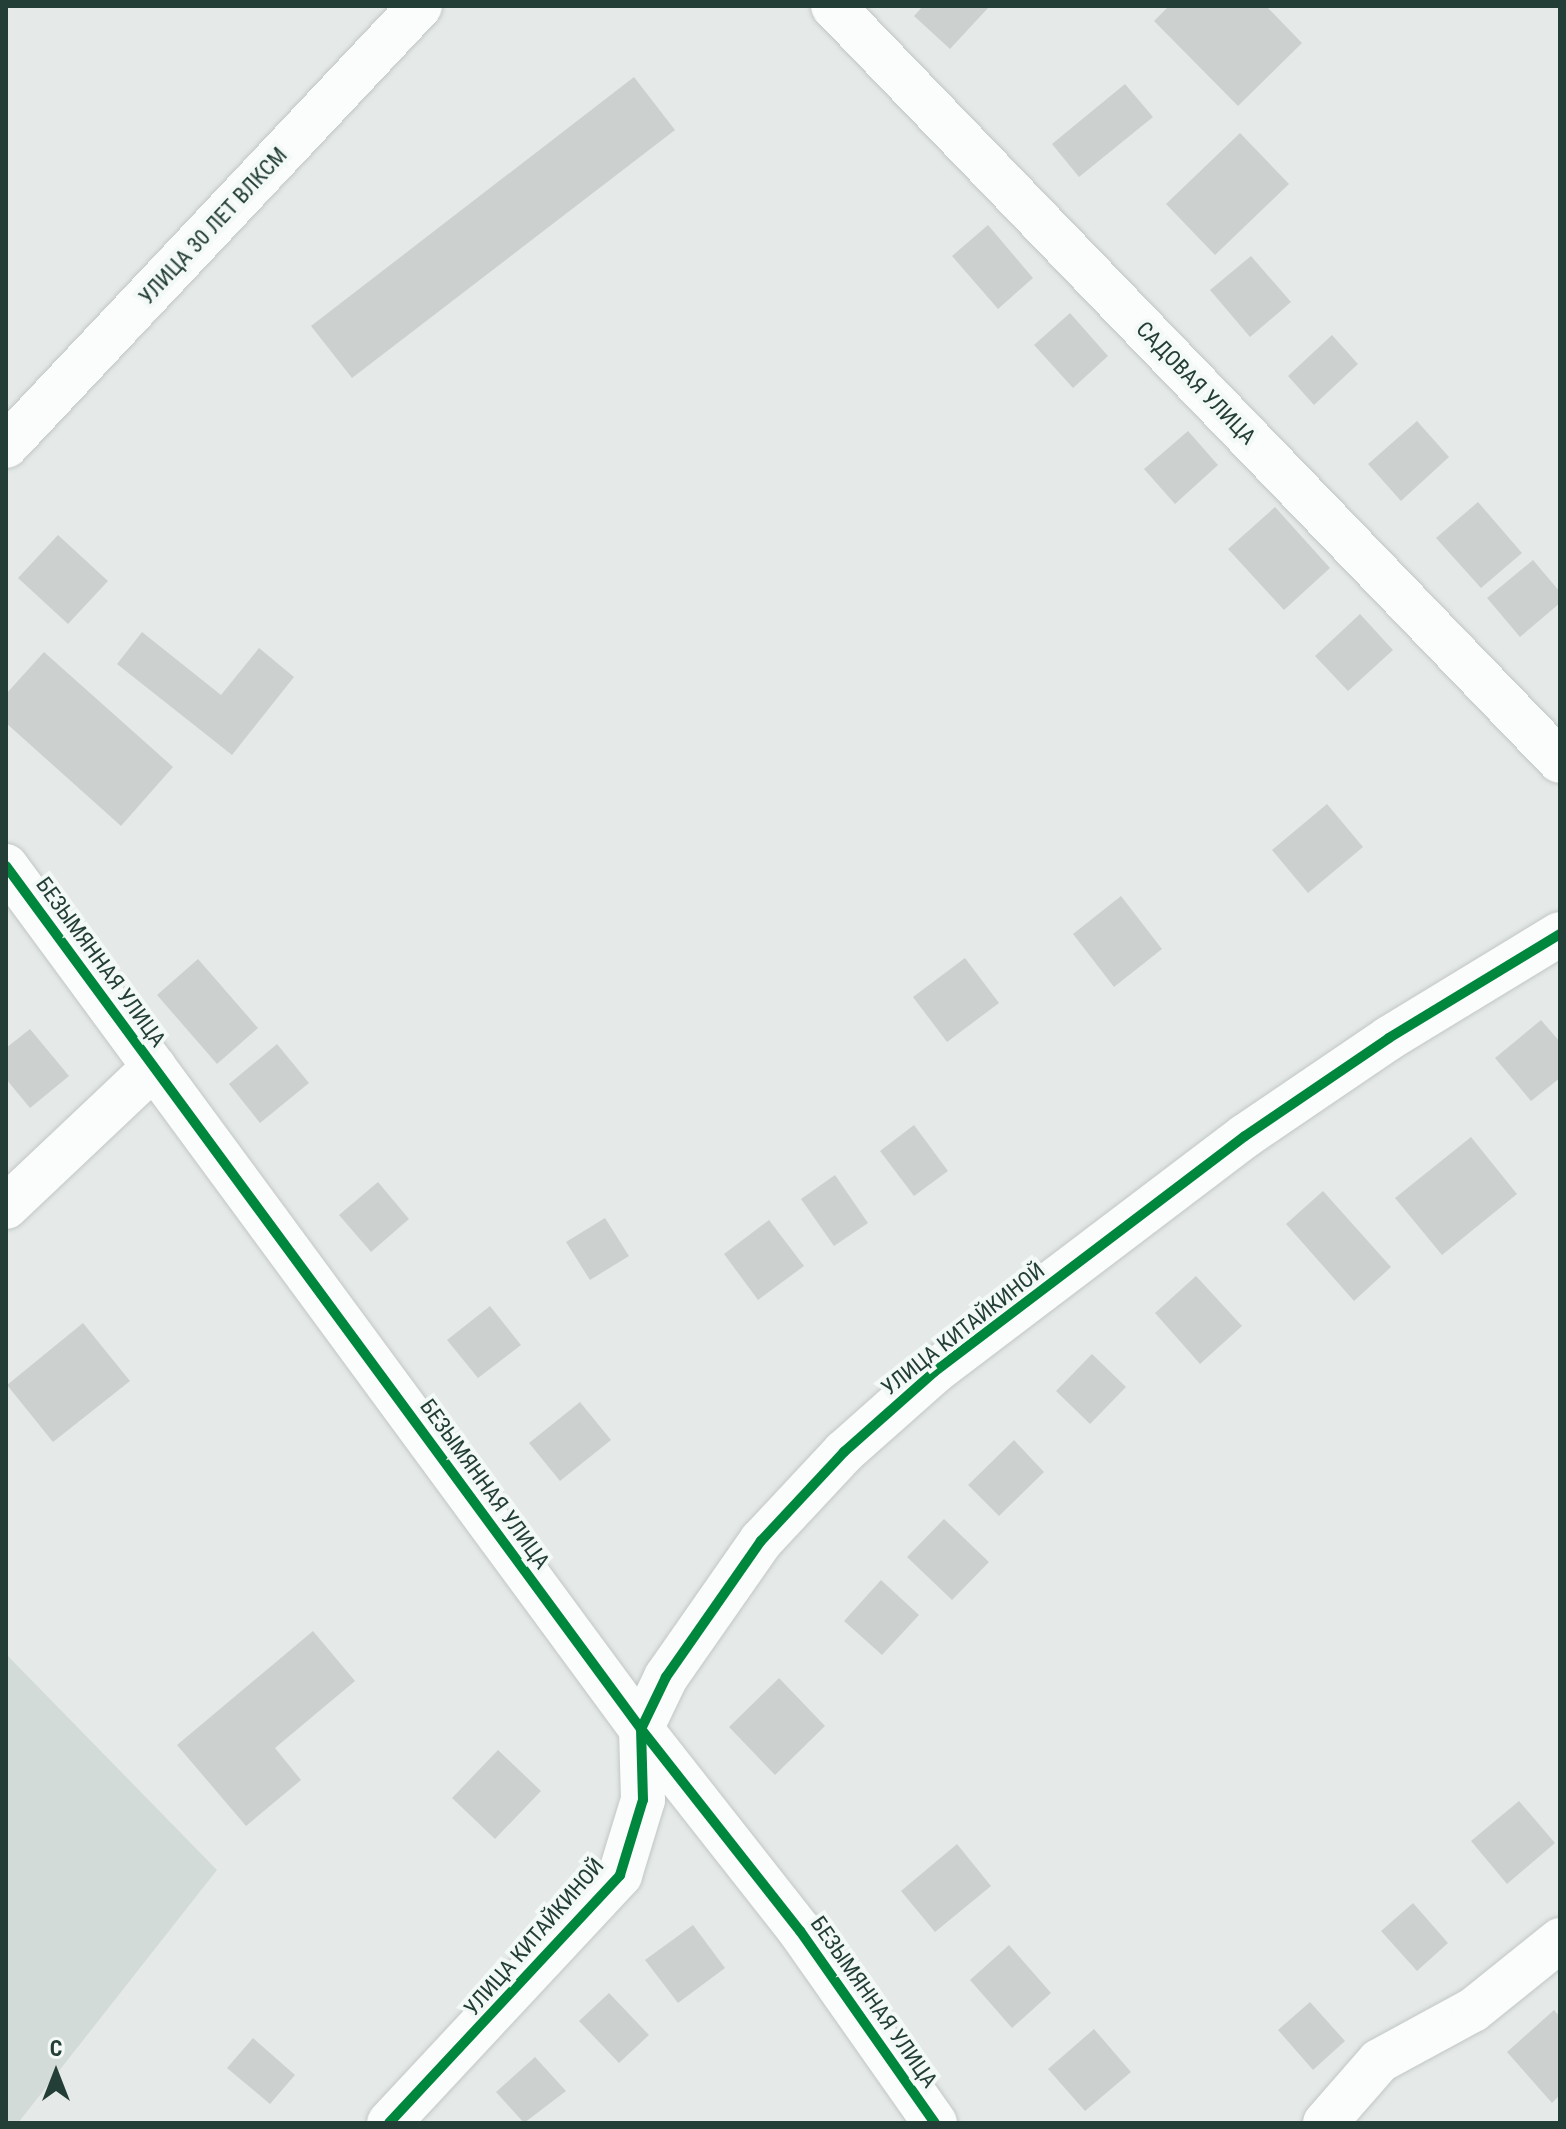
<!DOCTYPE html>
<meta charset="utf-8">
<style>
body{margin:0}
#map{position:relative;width:1566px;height:2129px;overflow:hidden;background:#e5eae8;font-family:"Roboto Condensed",sans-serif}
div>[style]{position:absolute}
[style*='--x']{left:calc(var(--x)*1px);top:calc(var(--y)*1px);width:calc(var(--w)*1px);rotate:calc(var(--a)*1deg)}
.built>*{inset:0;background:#d3dbd8}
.building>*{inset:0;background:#ccd1cf}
.roads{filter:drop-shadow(0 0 2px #c2c7c5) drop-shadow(0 0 2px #c2c7c5)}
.minor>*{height:44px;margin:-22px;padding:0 22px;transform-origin:22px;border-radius:22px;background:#fbfcfc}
.cycleway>*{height:10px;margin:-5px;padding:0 5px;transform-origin:5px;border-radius:5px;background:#00873e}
span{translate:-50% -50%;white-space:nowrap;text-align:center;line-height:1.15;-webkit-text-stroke:8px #f3f9f6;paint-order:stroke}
.street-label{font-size:22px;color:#233d37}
.frame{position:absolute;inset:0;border:8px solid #233d37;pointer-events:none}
.north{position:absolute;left:16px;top:2033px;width:80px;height:80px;-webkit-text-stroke:6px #f3f9f6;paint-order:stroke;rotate:0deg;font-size:22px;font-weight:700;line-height:32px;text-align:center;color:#233d37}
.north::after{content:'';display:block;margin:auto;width:28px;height:36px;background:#233d37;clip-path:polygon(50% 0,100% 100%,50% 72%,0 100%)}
</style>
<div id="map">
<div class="built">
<div style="clip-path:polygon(6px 1654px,217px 1870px,18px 2123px,6px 2123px)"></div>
</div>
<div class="building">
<div style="clip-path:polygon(923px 6px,986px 6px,988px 8px,950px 49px,914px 16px)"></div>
<div style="clip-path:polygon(1169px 6px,1266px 6px,1302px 43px,1238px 106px,1154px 21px)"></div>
<div style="clip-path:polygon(634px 77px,675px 130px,352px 378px,311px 326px)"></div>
<div style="clip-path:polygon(1125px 84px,1153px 117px,1079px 177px,1052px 144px)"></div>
<div style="clip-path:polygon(1240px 133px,1289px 184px,1215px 255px,1166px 204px)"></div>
<div style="clip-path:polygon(988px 225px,1033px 278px,998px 309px,952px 256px)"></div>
<div style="clip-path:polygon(1251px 256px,1291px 302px,1250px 337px,1210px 290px)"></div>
<div style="clip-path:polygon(1070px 313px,1108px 356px,1073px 388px,1034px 345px)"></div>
<div style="clip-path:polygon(1332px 335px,1358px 364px,1314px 405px,1288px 376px)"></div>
<div style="clip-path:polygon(1417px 421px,1449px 457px,1401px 501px,1368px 464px)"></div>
<div style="clip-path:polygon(1188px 431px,1218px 465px,1175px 504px,1144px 469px)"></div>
<div style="clip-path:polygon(1478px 502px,1522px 553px,1481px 588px,1436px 538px)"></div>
<div style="clip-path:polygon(1275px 507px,1330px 568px,1284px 610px,1228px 549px)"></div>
<div style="clip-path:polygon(58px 535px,108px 581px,68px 624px,18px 578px)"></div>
<div style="clip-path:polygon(1533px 560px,1560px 592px,1560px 603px,1520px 637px,1487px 598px)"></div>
<div style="clip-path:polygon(1360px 614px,1393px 650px,1348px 691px,1315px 656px)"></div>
<div style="clip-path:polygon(142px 632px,221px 695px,259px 648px,294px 677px,232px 755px,117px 664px)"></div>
<div style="clip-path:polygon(44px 652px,173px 767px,121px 826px,6px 723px,6px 694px)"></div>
<div style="clip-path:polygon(1327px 804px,1363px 847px,1308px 893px,1272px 850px)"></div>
<div style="clip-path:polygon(1121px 896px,1162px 949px,1114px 987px,1073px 934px)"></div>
<div style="clip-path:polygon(965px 958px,999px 1003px,947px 1042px,913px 997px)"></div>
<div style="clip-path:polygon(198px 959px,258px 1028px,217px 1064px,157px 995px)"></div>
<div style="clip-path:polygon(1541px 1020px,1560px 1042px,1560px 1078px,1531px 1101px,1495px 1058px)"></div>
<div style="clip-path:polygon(30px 1029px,69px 1076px,30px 1108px,6px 1079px,6px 1048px)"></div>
<div style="clip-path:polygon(277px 1044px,309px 1083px,260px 1123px,229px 1084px)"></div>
<div style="clip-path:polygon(914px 1125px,948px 1171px,914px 1196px,880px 1151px)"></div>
<div style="clip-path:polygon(1471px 1137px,1517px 1194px,1442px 1255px,1395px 1198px)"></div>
<div style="clip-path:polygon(835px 1175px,868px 1223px,834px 1246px,801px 1199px)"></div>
<div style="clip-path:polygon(378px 1182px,409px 1219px,371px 1252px,339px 1215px)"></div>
<div style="clip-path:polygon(1323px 1191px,1391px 1267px,1354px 1301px,1286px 1224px)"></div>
<div style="clip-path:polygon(605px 1218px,629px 1256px,590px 1280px,566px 1242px)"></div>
<div style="clip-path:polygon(769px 1220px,804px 1266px,758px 1300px,724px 1254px)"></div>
<div style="clip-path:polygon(1196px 1276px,1242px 1326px,1200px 1364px,1155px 1313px)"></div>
<div style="clip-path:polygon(490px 1306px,521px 1345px,478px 1378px,447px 1340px)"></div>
<div style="clip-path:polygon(83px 1323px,130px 1381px,53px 1442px,7px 1385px)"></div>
<div style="clip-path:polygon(1092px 1354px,1126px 1387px,1090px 1424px,1056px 1391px)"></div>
<div style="clip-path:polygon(580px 1402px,611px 1440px,560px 1481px,529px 1443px)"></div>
<div style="clip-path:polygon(1014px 1440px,1044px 1472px,999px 1516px,968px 1485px)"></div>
<div style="clip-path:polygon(944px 1519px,989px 1562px,952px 1600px,907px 1557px)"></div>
<div style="clip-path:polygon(881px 1580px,919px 1615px,882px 1655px,844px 1621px)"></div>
<div style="clip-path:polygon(313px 1631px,355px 1681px,275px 1748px,301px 1780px,246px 1826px,177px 1745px)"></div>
<div style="clip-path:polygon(779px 1678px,825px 1726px,775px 1775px,729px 1727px)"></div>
<div style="clip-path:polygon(498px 1750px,541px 1791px,495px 1839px,452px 1798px)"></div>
<div style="clip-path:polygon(1519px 1801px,1555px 1843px,1507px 1884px,1471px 1841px)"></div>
<div style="clip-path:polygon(957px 1844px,991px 1886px,935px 1932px,901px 1891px)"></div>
<div style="clip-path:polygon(1413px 1903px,1448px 1943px,1417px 1971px,1381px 1931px)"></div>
<div style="clip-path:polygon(693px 1925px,725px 1968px,678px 2003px,645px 1960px)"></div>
<div style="clip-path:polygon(1009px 1945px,1051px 1993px,1012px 2028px,970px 1980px)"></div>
<div style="clip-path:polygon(609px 1993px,649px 2035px,619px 2063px,579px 2021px)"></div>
<div style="clip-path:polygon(1310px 2002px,1345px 2041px,1313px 2070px,1278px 2030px)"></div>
<div style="clip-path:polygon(1554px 2010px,1560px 2017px,1560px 2095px,1552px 2103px,1507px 2052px)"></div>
<div style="clip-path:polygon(1094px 2029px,1131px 2072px,1085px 2111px,1048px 2069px)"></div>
<div style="clip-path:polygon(253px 2038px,295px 2075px,270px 2104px,227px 2068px)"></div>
<div style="clip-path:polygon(535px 2057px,566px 2091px,524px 2123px,496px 2092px)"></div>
</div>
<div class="roads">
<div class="minor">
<div style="--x:833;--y:6;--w:1048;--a:46.08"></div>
<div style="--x:6;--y:446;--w:604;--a:-46.74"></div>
<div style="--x:6;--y:866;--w:1071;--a:53.65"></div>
<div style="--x:641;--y:1729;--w:257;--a:51.8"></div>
<div style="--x:800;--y:1931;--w:235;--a:54.9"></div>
<div style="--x:6;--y:1207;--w:204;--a:-43.4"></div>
<div style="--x:389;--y:2123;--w:339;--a:-47"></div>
<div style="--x:620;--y:1875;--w:78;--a:-73"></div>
<div style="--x:643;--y:1800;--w:71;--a:-91.6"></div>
<div style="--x:641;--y:1729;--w:58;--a:-64.3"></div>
<div style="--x:666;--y:1677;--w:166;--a:-55.1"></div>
<div style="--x:761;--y:1541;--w:122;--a:-47"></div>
<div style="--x:844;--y:1452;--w:120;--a:-41.6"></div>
<div style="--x:934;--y:1372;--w:390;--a:-37.2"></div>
<div style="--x:1245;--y:1136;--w:174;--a:-34.2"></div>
<div style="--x:1389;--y:1038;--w:200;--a:-31.3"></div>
<div style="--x:1325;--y:2123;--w:82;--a:-48.9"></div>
<div style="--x:1379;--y:2061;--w:107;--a:-28.5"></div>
<div style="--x:1473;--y:2010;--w:112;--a:-38.8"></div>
</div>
</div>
<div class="cycleway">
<div style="--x:6;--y:866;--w:1071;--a:53.65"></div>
<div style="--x:641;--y:1729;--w:257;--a:51.8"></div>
<div style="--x:800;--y:1931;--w:235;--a:54.9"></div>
<div style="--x:389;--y:2123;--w:339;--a:-47"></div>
<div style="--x:620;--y:1875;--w:78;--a:-73"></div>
<div style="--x:643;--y:1800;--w:71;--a:-91.6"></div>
<div style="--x:641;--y:1729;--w:58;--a:-64.3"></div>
<div style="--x:666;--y:1677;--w:166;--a:-55.1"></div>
<div style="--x:761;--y:1541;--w:122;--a:-47"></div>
<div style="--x:844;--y:1452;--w:120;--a:-41.6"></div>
<div style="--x:934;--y:1372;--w:390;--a:-37.2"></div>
<div style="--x:1245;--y:1136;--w:174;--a:-34.2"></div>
<div style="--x:1389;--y:1038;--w:200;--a:-31.3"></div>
</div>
<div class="street-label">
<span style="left:213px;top:226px;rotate:-47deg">УЛИЦА 30 ЛЕТ ВЛКСМ</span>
<span style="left:1196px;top:383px;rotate:46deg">САДОВАЯ УЛИЦА</span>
<span style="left:101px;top:962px;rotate:54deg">БЕЗЫМЯННАЯ УЛИЦА</span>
<span style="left:963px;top:1329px;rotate:-38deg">УЛИЦА КИТАЙКИНОЙ</span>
<span style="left:485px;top:1484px;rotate:54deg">БЕЗЫМЯННАЯ УЛИЦА</span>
<span style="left:534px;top:1937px;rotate:-49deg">УЛИЦА КИТАЙКИНОЙ</span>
<span style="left:874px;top:2002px;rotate:55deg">БЕЗЫМЯННАЯ УЛИЦА</span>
</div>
<div class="frame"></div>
<div class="north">С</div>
</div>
